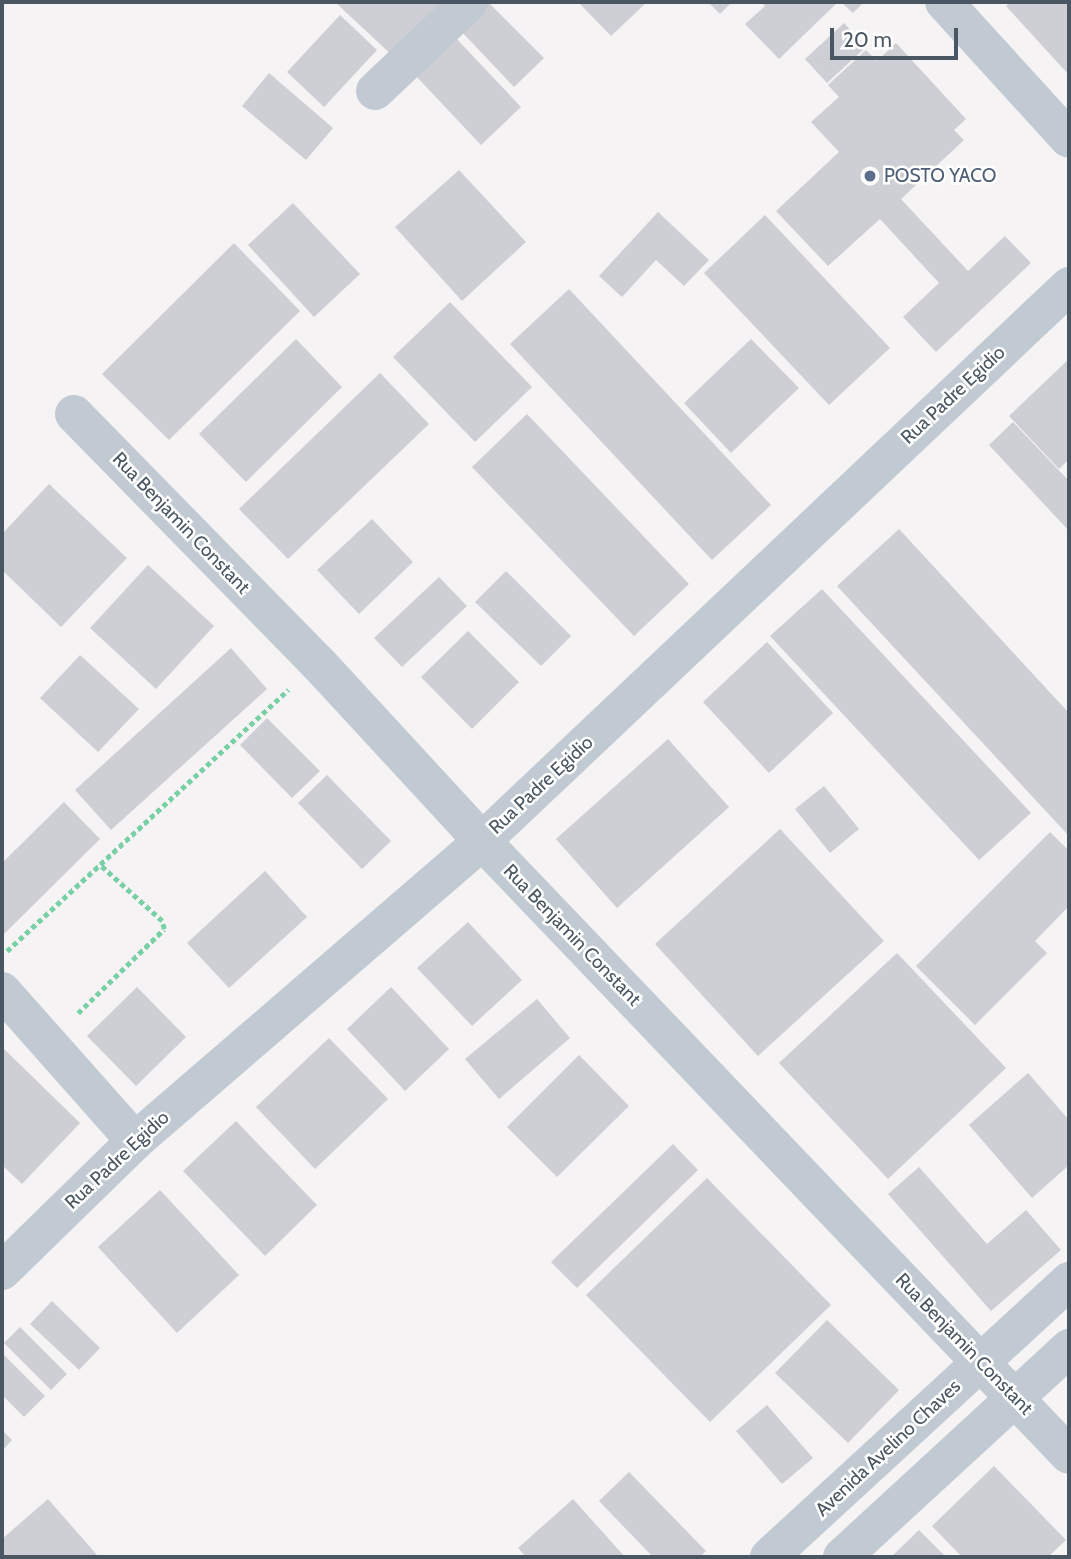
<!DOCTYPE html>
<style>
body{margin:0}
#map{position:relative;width:1071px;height:1559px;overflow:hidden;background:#f5f3f3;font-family:Cabin,sans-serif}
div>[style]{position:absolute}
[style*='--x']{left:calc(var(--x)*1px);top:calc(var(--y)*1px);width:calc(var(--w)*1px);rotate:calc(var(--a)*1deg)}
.building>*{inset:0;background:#cdcfd5}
.path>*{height:4.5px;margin-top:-2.25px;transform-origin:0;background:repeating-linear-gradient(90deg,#7ad0a6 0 5px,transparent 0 8.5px)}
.minor>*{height:38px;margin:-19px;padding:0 19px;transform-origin:19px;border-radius:19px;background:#c1cad2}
.dots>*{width:19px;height:19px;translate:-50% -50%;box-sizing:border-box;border:4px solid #fff;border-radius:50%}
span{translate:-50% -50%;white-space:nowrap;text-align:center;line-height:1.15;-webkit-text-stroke:5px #fff;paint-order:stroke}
.service-label{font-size:19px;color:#4e5e75}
.left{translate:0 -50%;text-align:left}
.street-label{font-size:19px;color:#4a5661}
.frame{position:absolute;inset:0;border:4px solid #4a5661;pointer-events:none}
.scale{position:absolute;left:830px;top:28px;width:128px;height:32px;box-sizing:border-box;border:4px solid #4a5661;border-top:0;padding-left:9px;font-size:21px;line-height:24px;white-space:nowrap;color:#4a5661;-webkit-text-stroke:5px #fff;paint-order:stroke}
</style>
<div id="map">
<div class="building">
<div style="clip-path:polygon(335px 2px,449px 2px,396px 59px)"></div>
<div style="clip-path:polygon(488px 2px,544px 58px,514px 87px,459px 29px)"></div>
<div style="clip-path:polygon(578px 2px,647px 2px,611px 36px)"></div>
<div style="clip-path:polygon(708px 2px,732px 2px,720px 14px)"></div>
<div style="clip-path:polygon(761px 2px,838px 2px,779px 59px,745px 24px,765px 6px)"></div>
<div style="clip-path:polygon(841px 2px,864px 2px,853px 13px)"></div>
<div style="clip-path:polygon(1011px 2px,1069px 2px,1069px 75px,1006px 6px)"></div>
<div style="clip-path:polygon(340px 15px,377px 50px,324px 107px,287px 72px)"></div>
<div style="clip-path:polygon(844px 23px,866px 47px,827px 83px,805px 59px)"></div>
<div style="clip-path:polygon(453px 35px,521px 107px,481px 145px,413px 73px)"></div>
<div style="clip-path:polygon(896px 43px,966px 119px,954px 130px,964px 140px,901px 199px,968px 271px,1005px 236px,1031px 263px,936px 352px,903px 317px,939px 283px,880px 219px,828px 266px,776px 211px,839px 152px,811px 122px,839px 97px,828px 85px,866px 50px,877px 61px)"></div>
<div style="clip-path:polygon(269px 73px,333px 128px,306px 160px,242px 106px)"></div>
<div style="clip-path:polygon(459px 170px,526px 242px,462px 301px,395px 227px)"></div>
<div style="clip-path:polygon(293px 203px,360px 274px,314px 317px,248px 245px)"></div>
<div style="clip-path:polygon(658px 212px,709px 260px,684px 286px,656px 260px,622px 297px,599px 276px)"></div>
<div style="clip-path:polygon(765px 215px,890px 348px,829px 405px,704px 273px)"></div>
<div style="clip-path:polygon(234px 243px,300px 311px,169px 440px,102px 374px)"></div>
<div style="clip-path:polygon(569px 289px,771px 505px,712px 560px,510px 344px)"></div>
<div style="clip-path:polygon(450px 302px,532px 387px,475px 442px,393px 357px)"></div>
<div style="clip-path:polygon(296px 339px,342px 387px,246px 482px,199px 434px)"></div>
<div style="clip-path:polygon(751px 339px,799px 388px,731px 453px,684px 403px)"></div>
<div style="clip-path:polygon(1069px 359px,1069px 459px,1059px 469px,1009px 416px)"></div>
<div style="clip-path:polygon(380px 373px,429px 424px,288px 559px,239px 509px)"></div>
<div style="clip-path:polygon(527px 414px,689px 584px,634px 636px,472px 467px)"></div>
<div style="clip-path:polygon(1013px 422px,1069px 481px,1069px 531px,989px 445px)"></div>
<div style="clip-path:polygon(49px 484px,127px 558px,61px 627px,2px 570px,2px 534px)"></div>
<div style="clip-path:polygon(372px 519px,413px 562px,359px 614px,317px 570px)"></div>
<div style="clip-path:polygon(899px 529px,1069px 713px,1069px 836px,837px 586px)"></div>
<div style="clip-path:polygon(148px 565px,214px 626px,156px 689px,90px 628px)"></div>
<div style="clip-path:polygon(506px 571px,571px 636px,541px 666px,475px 602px)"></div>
<div style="clip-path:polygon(439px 577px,467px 606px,402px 667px,374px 638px)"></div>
<div style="clip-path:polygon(822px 589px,1031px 813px,979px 860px,770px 636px)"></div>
<div style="clip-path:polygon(468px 631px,519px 682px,472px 729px,421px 677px)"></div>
<div style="clip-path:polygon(767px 642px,833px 713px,769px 773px,703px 702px)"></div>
<div style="clip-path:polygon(231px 648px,267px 689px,111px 830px,75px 790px)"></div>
<div style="clip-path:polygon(80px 655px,139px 709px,98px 752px,40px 698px)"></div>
<div style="clip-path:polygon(267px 718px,320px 771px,292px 798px,240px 745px)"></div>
<div style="clip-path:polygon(668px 739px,729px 807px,617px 908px,556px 839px)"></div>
<div style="clip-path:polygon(327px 775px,391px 841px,362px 869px,298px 803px)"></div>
<div style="clip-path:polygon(824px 786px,859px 829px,830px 853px,795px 809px)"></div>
<div style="clip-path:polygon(64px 802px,100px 839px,2px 936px,2px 863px)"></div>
<div style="clip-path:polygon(780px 829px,884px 941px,758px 1056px,655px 944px)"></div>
<div style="clip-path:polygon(1050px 832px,1069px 851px,1069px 906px,1035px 941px,1047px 953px,975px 1025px,916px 966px)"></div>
<div style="clip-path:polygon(265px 871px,307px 917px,229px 988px,187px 943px)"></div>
<div style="clip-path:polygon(468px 922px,522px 980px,472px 1026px,417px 968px)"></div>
<div style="clip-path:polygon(897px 953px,1006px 1068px,888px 1179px,779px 1063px)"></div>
<div style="clip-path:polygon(137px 987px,186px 1037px,136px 1086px,87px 1036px)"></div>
<div style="clip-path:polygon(391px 987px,449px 1049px,405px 1091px,347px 1029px)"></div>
<div style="clip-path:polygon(537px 999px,570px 1038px,499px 1099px,465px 1059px)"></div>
<div style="clip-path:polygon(329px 1038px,388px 1099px,315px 1169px,256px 1107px)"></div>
<div style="clip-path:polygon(2px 1047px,80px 1123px,22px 1184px,2px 1165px)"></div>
<div style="clip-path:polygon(579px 1055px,629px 1106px,557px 1177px,507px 1127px)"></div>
<div style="clip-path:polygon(1028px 1073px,1069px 1120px,1069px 1165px,1032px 1198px,969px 1125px)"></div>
<div style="clip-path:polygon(236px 1121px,317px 1205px,265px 1256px,183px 1171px)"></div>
<div style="clip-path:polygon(673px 1144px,698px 1170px,577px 1288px,551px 1262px)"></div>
<div style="clip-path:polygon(919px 1167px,987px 1244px,1026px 1210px,1061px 1250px,991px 1311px,888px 1194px)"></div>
<div style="clip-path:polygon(707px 1178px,831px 1305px,710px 1422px,586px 1295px)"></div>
<div style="clip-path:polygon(160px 1190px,239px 1275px,177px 1333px,98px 1247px)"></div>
<div style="clip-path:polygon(52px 1301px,100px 1348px,79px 1370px,30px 1324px)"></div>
<div style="clip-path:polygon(827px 1320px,899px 1390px,848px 1443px,775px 1373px)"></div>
<div style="clip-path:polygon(20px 1327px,67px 1374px,51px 1390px,4px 1343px)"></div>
<div style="clip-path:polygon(2px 1353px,45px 1396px,24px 1417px,2px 1395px)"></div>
<div style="clip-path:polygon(767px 1405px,813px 1458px,782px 1484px,736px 1431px)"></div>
<div style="clip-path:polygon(2px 1430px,12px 1440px,2px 1451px)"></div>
<div style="clip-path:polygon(994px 1466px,1066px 1540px,1048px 1557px,962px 1557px,932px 1526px)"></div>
<div style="clip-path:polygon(629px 1472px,706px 1551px,700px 1557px,653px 1557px,599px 1501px)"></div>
<div style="clip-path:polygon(48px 1499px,97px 1555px,95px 1557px,2px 1557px,2px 1539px)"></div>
<div style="clip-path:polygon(573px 1499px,625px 1557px,526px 1557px,518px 1548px)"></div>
<div style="clip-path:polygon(919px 1530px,946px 1557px,891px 1557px)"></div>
</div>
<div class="path">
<div style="--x:7;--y:951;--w:384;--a:-42.9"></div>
<div style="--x:78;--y:1013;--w:120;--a:-44.3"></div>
<div style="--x:164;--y:929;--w:8;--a:-104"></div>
<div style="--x:162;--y:921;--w:85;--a:-137.9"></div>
</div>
<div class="minor">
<div style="--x:944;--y:2;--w:185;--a:47.6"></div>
<div style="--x:375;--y:91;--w:129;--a:-43.4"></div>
<div style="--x:74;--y:414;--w:349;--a:45.6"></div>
<div style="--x:318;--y:663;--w:242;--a:47.3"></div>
<div style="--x:482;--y:841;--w:849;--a:46.29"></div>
<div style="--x:2;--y:991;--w:200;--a:48.4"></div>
<div style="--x:2;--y:1271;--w:186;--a:-44.3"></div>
<div style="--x:135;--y:1141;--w:459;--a:-40.8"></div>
<div style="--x:482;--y:841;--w:808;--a:-43.39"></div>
<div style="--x:769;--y:1557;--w:408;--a:-42.6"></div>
<div style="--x:842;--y:1557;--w:309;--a:-42.6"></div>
</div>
<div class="dots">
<div style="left:870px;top:176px;background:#5c6f8a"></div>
</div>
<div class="service-label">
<span class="left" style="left:884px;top:176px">POSTO YACO</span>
</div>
<div class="street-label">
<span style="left:953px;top:395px;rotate:-43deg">Rua Padre Egidio</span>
<span style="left:181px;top:523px;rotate:46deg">Rua Benjamin Constant</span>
<span style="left:541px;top:785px;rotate:-43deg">Rua Padre Egidio</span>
<span style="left:572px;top:935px;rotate:46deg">Rua Benjamin Constant</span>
<span style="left:117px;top:1160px;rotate:-43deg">Rua Padre Egidio</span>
<span style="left:964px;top:1344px;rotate:46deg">Rua Benjamin Constant</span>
<span style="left:888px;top:1448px;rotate:-43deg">Avenida Avelino Chaves</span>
</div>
<div class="frame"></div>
<div class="scale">20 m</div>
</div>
